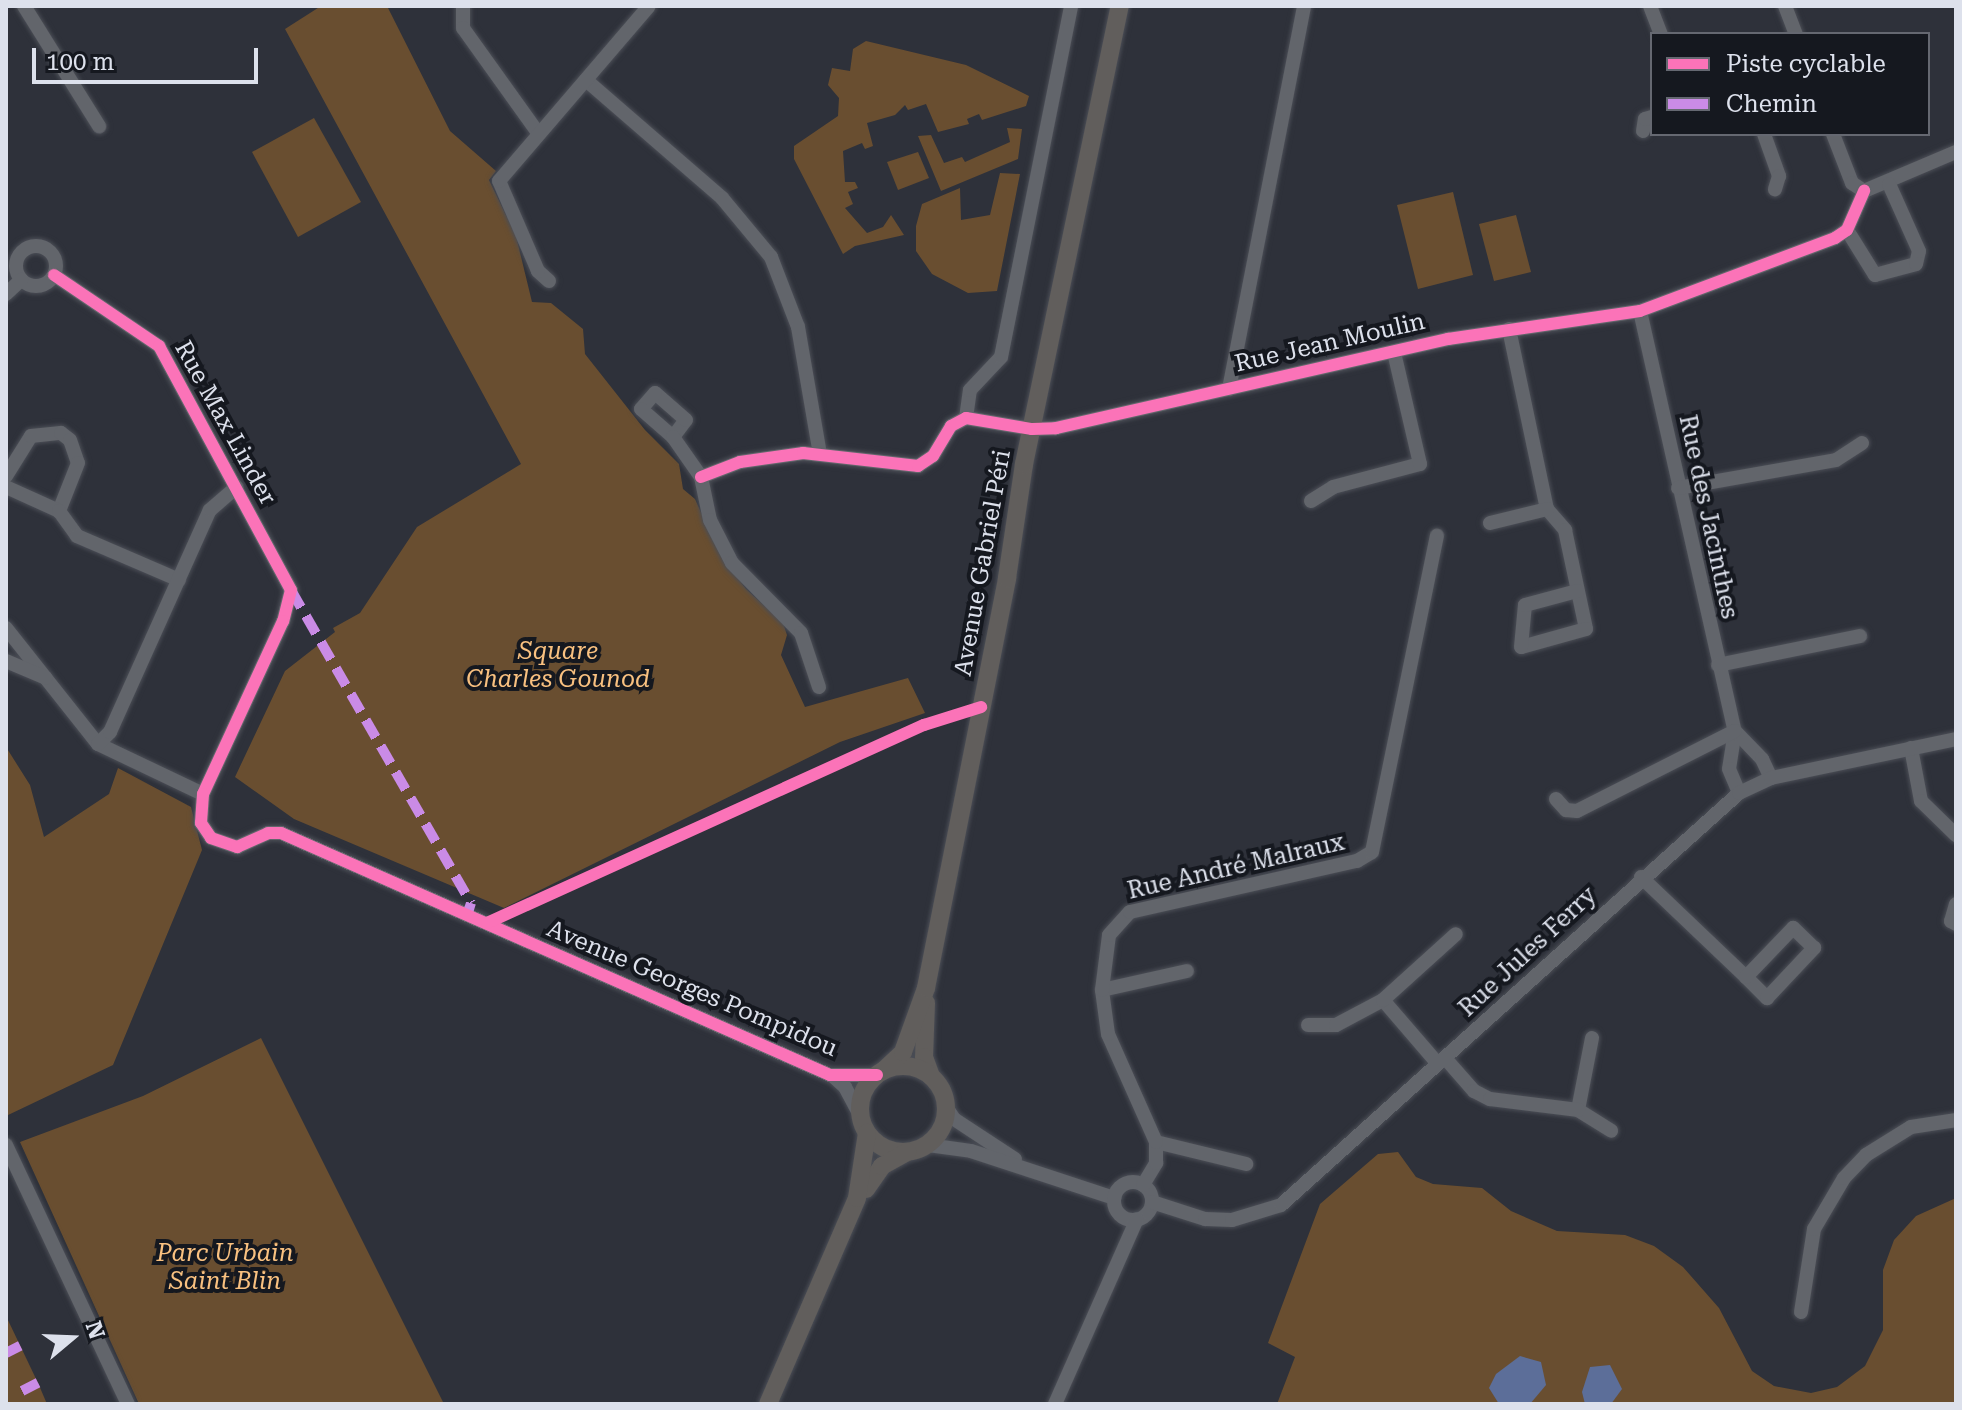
<!DOCTYPE html>
<meta charset="utf-8">
<style>
body{margin:0}
#map{position:relative;width:1962px;height:1410px;overflow:hidden;background:#2e313a;font-family:"Roboto Serif",serif}
div>[style]{position:absolute}
[style*='--x']{left:calc(var(--x)*1px);top:calc(var(--y)*1px);width:calc(var(--w)*1px);rotate:calc(var(--a)*1deg)}
.green>*{inset:0;background:#694e30}
.water>*{inset:0;background:#5c6e99}
.roads{filter:drop-shadow(0 0 2px #4b4e56) drop-shadow(0 0 2px #4b4e56)}
.minor>*{height:14px;margin:-7px;padding:0 7px;transform-origin:7px;border-radius:7px;background:#62656b}
.minor>.ring{margin:-7px;padding:0;box-sizing:content-box;background:none;border:14px solid #62656b;border-radius:50%}
.major>*{height:18px;margin:-9px;padding:0 9px;transform-origin:9px;border-radius:9px;background:#615e5c}
.major>.ring{margin:-9px;padding:0;box-sizing:content-box;background:none;border:18px solid #615e5c;border-radius:50%}
.quiet>*{height:10px;margin-top:-5px;transform-origin:0;background:repeating-linear-gradient(90deg,#ca8be6 0 20px,transparent 0 30px)}
.cycleway>*{height:12px;margin:-6px;padding:0 6px;transform-origin:6px;border-radius:6px;background:#fb73b8}
span{translate:-50% -50%;white-space:nowrap;text-align:center;line-height:1.15;-webkit-text-stroke:8px #15181f;paint-order:stroke}
.street-label{font-size:24px;color:#dde1ec}
.park-label{font-size:24px;color:#f9c180;font-style:italic}
.frame{position:absolute;inset:0;border:8px solid #dde1ec;pointer-events:none}
.legend{position:absolute;left:1650px;top:32px;width:280px;height:104px;box-sizing:border-box;background:#15181f;border:2px solid #656871;margin:0;padding:10px 14px;list-style:none;font-size:24px;color:#dde1ec}
.legend li{display:flex;align-items:center;gap:16px;height:40px}
.legend b{width:40px;border:2px solid #656871}
.north{position:absolute;left:32px;top:1298px;width:80px;height:80px;-webkit-text-stroke:6px #15181f;paint-order:stroke;rotate:71deg;font-size:22px;font-weight:700;line-height:32px;text-align:center;color:#dde1ec}
.north::after{content:'';display:block;margin:auto;width:28px;height:36px;background:#dde1ec;clip-path:polygon(50% 0,100% 100%,50% 72%,0 100%)}
.scale{position:absolute;left:32px;top:48px;width:226px;height:36px;box-sizing:border-box;border:4px solid #dde1ec;border-top:0;padding-left:10px;font-size:24px;line-height:28px;white-space:nowrap;color:#dde1ec;-webkit-text-stroke:6px #15181f;paint-order:stroke}
</style>
<div id="map">
<div class="green">
<div style="clip-path:polygon(321px 6px,387px 6px,450px 131px,496px 171px,489px 180px,516px 236px,532px 302px,551px 303px,583px 329px,585px 354px,645px 430px,679px 464px,683px 489px,695px 499px,720px 555px,746px 589px,783px 623px,787px 635px,781px 655px,805px 707px,908px 678px,925px 713px,840px 742px,504px 908px,294px 819px,235px 777px,285px 671px,335px 632px,333px 628px,360px 613px,417px 527px,521px 464px,285px 29px)"></div>
<div style="clip-path:polygon(866px 41px,966px 65px,1029px 96px,1026px 106px,982px 120px,979px 114px,967px 119px,969px 124px,938px 132px,926px 104px,908px 110px,905px 105px,895px 115px,867px 123px,873px 146px,865px 149px,862px 143px,843px 151px,845px 182px,855px 182px,858px 188px,848px 192px,853px 204px,845px 208px,867px 233px,883px 227px,891px 215px,904px 235px,855px 246px,843px 254px,794px 159px,794px 146px,838px 116px,839px 98px,828px 85px,832px 68px,850px 71px,853px 49px)"></div>
<div style="clip-path:polygon(314px 118px,361px 202px,298px 237px,252px 152px)"></div>
<div style="clip-path:polygon(1007px 128px,1022px 129px,1018px 159px,941px 191px,918px 136px,931px 135px,944px 163px,962px 157px,965px 162px,1010px 142px)"></div>
<div style="clip-path:polygon(918px 152px,929px 178px,898px 190px,887px 162px)"></div>
<div style="clip-path:polygon(1000px 173px,1020px 174px,997px 291px,968px 293px,932px 274px,916px 251px,916px 226px,922px 204px,960px 188px,961px 220px,990px 215px)"></div>
<div style="clip-path:polygon(1453px 192px,1473px 275px,1418px 289px,1397px 205px)"></div>
<div style="clip-path:polygon(1516px 215px,1531px 272px,1494px 281px,1479px 224px)"></div>
<div style="clip-path:polygon(6px 747px,30px 785px,44px 837px,109px 794px,118px 768px,191px 807px,202px 850px,113px 1065px,6px 1116px)"></div>
<div style="clip-path:polygon(261px 1038px,444px 1404px,139px 1404px,20px 1142px,143px 1096px)"></div>
<div style="clip-path:polygon(1398px 1152px,1416px 1177px,1433px 1184px,1482px 1188px,1511px 1211px,1557px 1231px,1625px 1235px,1654px 1246px,1683px 1267px,1719px 1308px,1752px 1371px,1774px 1386px,1811px 1393px,1837px 1387px,1865px 1366px,1883px 1330px,1883px 1270px,1894px 1240px,1916px 1216px,1956px 1198px,1956px 1404px,1277px 1404px,1295px 1357px,1268px 1343px,1320px 1204px,1378px 1154px)"></div>
<div style="clip-path:polygon(6px 1316px,38px 1383px,47px 1404px,6px 1404px)"></div>
</div>
<div class="water">
<div style="clip-path:polygon(1520px 1356px,1541px 1362px,1546px 1385px,1530px 1404px,1499px 1404px,1489px 1388px,1496px 1374px)"></div>
<div style="clip-path:polygon(1610px 1365px,1622px 1389px,1611px 1404px,1585px 1404px,1582px 1392px,1590px 1367px)"></div>
</div>
<div class="roads">
<div class="minor">
<div style="--x:24;--y:6;--w:142;--a:58"></div>
<div style="--x:463;--y:6;--w:22;--a:90"></div>
<div style="--x:463;--y:28;--w:130;--a:54.4"></div>
<div style="--x:1650;--y:6;--w:30;--a:69"></div>
<div style="--x:1785;--y:6;--w:30;--a:69"></div>
<div style="--x:586;--y:80;--w:180;--a:40.9"></div>
<div style="--x:722;--y:198;--w:77;--a:50.3"></div>
<div style="--x:771;--y:257;--w:75;--a:68.9"></div>
<div style="--x:798;--y:327;--w:129;--a:80.2"></div>
<div style="--x:1643;--y:131;--w:12;--a:-81"></div>
<div style="--x:1645;--y:119;--w:7;--a:-16"></div>
<div style="--x:1764;--y:134;--w:45;--a:70.3"></div>
<div style="--x:1779;--y:176;--w:14;--a:107"></div>
<div style="--x:1833;--y:134;--w:53;--a:68.8"></div>
<div style="--x:1852;--y:183;--w:14;--a:34"></div>
<div style="--x:1864;--y:191;--w:100;--a:-23"></div>
<div style="--x:1847;--y:230;--w:53;--a:58.1"></div>
<div style="--x:1875;--y:275;--w:42;--a:-15"></div>
<div style="--x:1916;--y:264;--w:13;--a:-77"></div>
<div style="--x:1919;--y:251;--w:73;--a:-114.1"></div>
<div class="ring" style="left:16px;top:246px;width:26px;height:26px"></div>
<div style="--x:54;--y:275;--w:127;--a:34.1"></div>
<div style="--x:159;--y:346;--w:277;--a:61.6"></div>
<div style="--x:291;--y:590;--w:32;--a:104"></div>
<div style="--x:283;--y:621;--w:191;--a:114.8"></div>
<div style="--x:203;--y:794;--w:29;--a:94"></div>
<div style="--x:201;--y:823;--w:18;--a:56"></div>
<div style="--x:211;--y:838;--w:28;--a:19"></div>
<div style="--x:237;--y:847;--w:34;--a:-24"></div>
<div style="--x:268;--y:833;--w:13;--a:0"></div>
<div style="--x:281;--y:833;--w:600;--a:23.79"></div>
<div style="--x:830;--y:1075;--w:47;--a:0"></div>
<div style="--x:549;--y:281;--w:15;--a:-138"></div>
<div style="--x:538;--y:271;--w:98;--a:-113.4"></div>
<div style="--x:499;--y:181;--w:230;--a:-49.4"></div>
<div style="--x:6;--y:294;--w:21;--a:-43"></div>
<div style="--x:1640;--y:311;--w:431;--a:77.3"></div>
<div style="--x:1735;--y:731;--w:38;--a:99"></div>
<div style="--x:1729;--y:769;--w:26;--a:67"></div>
<div style="--x:1509;--y:329;--w:184;--a:78.1"></div>
<div style="--x:1547;--y:509;--w:28;--a:49"></div>
<div style="--x:1565;--y:530;--w:101;--a:78"></div>
<div style="--x:1586;--y:629;--w:67;--a:164.5"></div>
<div style="--x:1521;--y:647;--w:42;--a:-84.6"></div>
<div style="--x:1525;--y:605;--w:54;--a:-15.1"></div>
<div style="--x:1229;--y:389;--w:390;--a:-78.9"></div>
<div style="--x:966;--y:418;--w:28;--a:-82"></div>
<div style="--x:970;--y:390;--w:45;--a:-46.8"></div>
<div style="--x:1001;--y:357;--w:358;--a:-78.7"></div>
<div style="--x:673;--y:437;--w:21;--a:-53"></div>
<div style="--x:686;--y:420;--w:41;--a:-138.9"></div>
<div style="--x:655;--y:393;--w:21;--a:131"></div>
<div style="--x:641;--y:409;--w:43;--a:41.2"></div>
<div style="--x:673;--y:437;--w:49;--a:55"></div>
<div style="--x:701;--y:477;--w:44;--a:78.2"></div>
<div style="--x:710;--y:520;--w:48;--a:62.9"></div>
<div style="--x:732;--y:563;--w:98;--a:45.4"></div>
<div style="--x:801;--y:633;--w:57;--a:71.6"></div>
<div style="--x:6;--y:476;--w:47;--a:-58"></div>
<div style="--x:31;--y:436;--w:30;--a:-6"></div>
<div style="--x:61;--y:433;--w:11;--a:38"></div>
<div style="--x:70;--y:440;--w:24;--a:71"></div>
<div style="--x:78;--y:463;--w:52;--a:111.6"></div>
<div style="--x:701;--y:477;--w:42;--a:-21"></div>
<div style="--x:740;--y:462;--w:64;--a:-8.1"></div>
<div style="--x:803;--y:453;--w:116;--a:6.4"></div>
<div style="--x:918;--y:466;--w:18;--a:-34"></div>
<div style="--x:933;--y:456;--w:35;--a:-59"></div>
<div style="--x:951;--y:426;--w:17;--a:-28"></div>
<div style="--x:966;--y:418;--w:67;--a:9.5"></div>
<div style="--x:1032;--y:429;--w:24;--a:-2"></div>
<div style="--x:1056;--y:428;--w:402;--a:-12.8"></div>
<div style="--x:1448;--y:339;--w:194;--a:-8.3"></div>
<div style="--x:1640;--y:311;--w:208;--a:-20.5"></div>
<div style="--x:1835;--y:238;--w:14;--a:-34"></div>
<div style="--x:1847;--y:230;--w:43;--a:-66.4"></div>
<div style="--x:6;--y:487;--w:58;--a:24.4"></div>
<div style="--x:1678;--y:488;--w:160;--a:-10"></div>
<div style="--x:1836;--y:460;--w:31;--a:-33"></div>
<div style="--x:1311;--y:501;--w:26;--a:-32"></div>
<div style="--x:1333;--y:487;--w:90;--a:-14.8"></div>
<div style="--x:1420;--y:464;--w:115;--a:-103.1"></div>
<div style="--x:59;--y:511;--w:31;--a:54"></div>
<div style="--x:77;--y:536;--w:111;--a:23.3"></div>
<div style="--x:1490;--y:523;--w:59;--a:-13.8"></div>
<div style="--x:6;--y:628;--w:148;--a:51.6"></div>
<div style="--x:98;--y:744;--w:116;--a:25.5"></div>
<div style="--x:6;--y:661;--w:43;--a:23"></div>
<div style="--x:1718;--y:665;--w:145;--a:-11.5"></div>
<div style="--x:1735;--y:731;--w:39;--a:46"></div>
<div style="--x:1762;--y:759;--w:21;--a:65"></div>
<div style="--x:98;--y:744;--w:17;--a:-45"></div>
<div style="--x:110;--y:732;--w:243;--a:-65.8"></div>
<div style="--x:210;--y:510;--w:35;--a:-41"></div>
<div style="--x:1911;--y:748;--w:54;--a:79.3"></div>
<div style="--x:1921;--y:801;--w:49;--a:44.2"></div>
<div style="--x:1556;--y:799;--w:15;--a:48"></div>
<div style="--x:1566;--y:810;--w:11;--a:5"></div>
<div style="--x:1577;--y:811;--w:177;--a:-26.9"></div>
<div style="--x:1641;--y:877;--w:145;--a:43.6"></div>
<div style="--x:1746;--y:977;--w:30;--a:45"></div>
<div style="--x:1767;--y:998;--w:69;--a:-46.8"></div>
<div style="--x:1814;--y:948;--w:29;--a:-136"></div>
<div style="--x:1793;--y:928;--w:68;--a:133.8"></div>
<div style="--x:1956;--y:904;--w:18;--a:106"></div>
<div style="--x:1951;--y:921;--w:6;--a:31"></div>
<div style="--x:1102;--y:990;--w:87;--a:-12.6"></div>
<div style="--x:1383;--y:1000;--w:84;--a:49.3"></div>
<div style="--x:1308;--y:1025;--w:28;--a:0"></div>
<div style="--x:1336;--y:1025;--w:53;--a:-28"></div>
<div style="--x:1383;--y:1000;--w:98;--a:-42.1"></div>
<div style="--x:1592;--y:1038;--w:73;--a:101"></div>
<div style="--x:1578;--y:1110;--w:39;--a:32"></div>
<div style="--x:1445;--y:1058;--w:44;--a:48.7"></div>
<div style="--x:1474;--y:1091;--w:18;--a:27"></div>
<div style="--x:1490;--y:1099;--w:89;--a:7.1"></div>
<div style="--x:834;--y:1077;--w:15;--a:42"></div>
<div style="--x:845;--y:1087;--w:34;--a:62"></div>
<div style="--x:946;--y:1107;--w:14;--a:56"></div>
<div style="--x:954;--y:1119;--w:73;--a:33.3"></div>
<div style="--x:1156;--y:1142;--w:93;--a:13.7"></div>
<div style="--x:6;--y:1145;--w:286;--a:64.8"></div>
<div style="--x:928;--y:1145;--w:43;--a:7.9"></div>
<div style="--x:971;--y:1151;--w:151;--a:18.2"></div>
<div class="ring" style="left:1114px;top:1182px;width:24px;height:24px"></div>
<div style="--x:1143;--y:1185;--w:26;--a:-59"></div>
<div style="--x:1156;--y:1163;--w:21;--a:-90"></div>
<div style="--x:1156;--y:1142;--w:118;--a:-114"></div>
<div style="--x:1108;--y:1034;--w:44;--a:-97.8"></div>
<div style="--x:1102;--y:990;--w:55;--a:-82.7"></div>
<div style="--x:1109;--y:935;--w:31;--a:-48"></div>
<div style="--x:1130;--y:912;--w:233;--a:-12.7"></div>
<div style="--x:1357;--y:861;--w:17;--a:-31"></div>
<div style="--x:1372;--y:852;--w:323;--a:-78.4"></div>
<div style="--x:1152;--y:1202;--w:56;--a:17.8"></div>
<div style="--x:1205;--y:1219;--w:27;--a:2"></div>
<div style="--x:1232;--y:1220;--w:51;--a:-17"></div>
<div style="--x:1281;--y:1205;--w:616;--a:-41.97"></div>
<div style="--x:1739;--y:793;--w:35;--a:-25"></div>
<div style="--x:1771;--y:778;--w:189;--a:-11.9"></div>
<div style="--x:1801;--y:1312;--w:84;--a:-81.1"></div>
<div style="--x:1814;--y:1229;--w:59;--a:-59.5"></div>
<div style="--x:1844;--y:1178;--w:32;--a:-46"></div>
<div style="--x:1866;--y:1155;--w:53;--a:-31.9"></div>
<div style="--x:1911;--y:1127;--w:46;--a:-8.8"></div>
<div style="--x:1055;--y:1404;--w:202;--a:-66.1"></div>
</div>
<div class="major">
<div style="--x:926;--y:1003;--w:54;--a:92.1"></div>
<div style="--x:924;--y:1057;--w:20;--a:70"></div>
<div class="ring" style="left:860px;top:1066px;width:68px;height:68px"></div>
<div style="--x:884;--y:1070;--w:26;--a:-43"></div>
<div style="--x:903;--y:1052;--w:68;--a:-70.2"></div>
<div style="--x:926;--y:988;--w:418;--a:-78.8"></div>
<div style="--x:1007;--y:578;--w:115;--a:-81.5"></div>
<div style="--x:1024;--y:464;--w:468;--a:-78.2"></div>
<div style="--x:866;--y:1189;--w:28;--a:-55"></div>
<div style="--x:882;--y:1166;--w:29;--a:-29"></div>
<div style="--x:768;--y:1404;--w:224;--a:-66.6"></div>
<div style="--x:857;--y:1198;--w:66;--a:-81.3"></div>
</div>
</div>
<div class="quiet">
<div style="--x:291;--y:590;--w:361;--a:60.1"></div>
<div style="--x:471;--y:903;--w:13;--a:108"></div>
<div style="--x:6;--y:1353;--w:16;--a:-27"></div>
<div style="--x:22;--y:1391;--w:18;--a:-27"></div>
</div>
<div class="cycleway">
<div style="--x:54;--y:275;--w:127;--a:34.1"></div>
<div style="--x:159;--y:346;--w:277;--a:61.6"></div>
<div style="--x:291;--y:590;--w:32;--a:104"></div>
<div style="--x:283;--y:621;--w:191;--a:114.8"></div>
<div style="--x:203;--y:794;--w:29;--a:94"></div>
<div style="--x:201;--y:823;--w:18;--a:56"></div>
<div style="--x:211;--y:838;--w:28;--a:19"></div>
<div style="--x:237;--y:847;--w:34;--a:-24"></div>
<div style="--x:268;--y:833;--w:13;--a:0"></div>
<div style="--x:281;--y:833;--w:600;--a:23.79"></div>
<div style="--x:830;--y:1075;--w:47;--a:0"></div>
<div style="--x:701;--y:477;--w:42;--a:-21"></div>
<div style="--x:740;--y:462;--w:64;--a:-8.1"></div>
<div style="--x:803;--y:453;--w:116;--a:6.4"></div>
<div style="--x:918;--y:466;--w:18;--a:-34"></div>
<div style="--x:933;--y:456;--w:35;--a:-59"></div>
<div style="--x:951;--y:426;--w:17;--a:-28"></div>
<div style="--x:966;--y:418;--w:67;--a:9.5"></div>
<div style="--x:1032;--y:429;--w:24;--a:-2"></div>
<div style="--x:1056;--y:428;--w:402;--a:-12.8"></div>
<div style="--x:1448;--y:339;--w:194;--a:-8.3"></div>
<div style="--x:1640;--y:311;--w:208;--a:-20.5"></div>
<div style="--x:1835;--y:238;--w:14;--a:-34"></div>
<div style="--x:1847;--y:230;--w:43;--a:-66.4"></div>
<div style="--x:487;--y:923;--w:480;--a:-24.4"></div>
<div style="--x:924;--y:725;--w:60;--a:-17.5"></div>
</div>
<div class="street-label">
<span style="left:1330px;top:343px;rotate:-13deg">Rue Jean Moulin</span>
<span style="left:225px;top:423px;rotate:61deg">Rue Max Linder</span>
<span style="left:1708px;top:517px;rotate:78deg">Rue des Jacinthes</span>
<span style="left:983px;top:563px;rotate:-80deg">Avenue Gabriel Péri</span>
<span style="left:1236px;top:867px;rotate:-13deg">Rue André Malraux</span>
<span style="left:1528px;top:952px;rotate:-43deg">Rue Jules Ferry</span>
<span style="left:692px;top:989px;rotate:23deg">Avenue Georges Pompidou</span>
</div>
<div class="park-label">
<span style="left:558px;top:666px">Square<br>Charles Gounod</span>
<span style="left:225px;top:1268px">Parc Urbain<br>Saint Blin</span>
</div>
<div class="frame"></div>
<ul class="legend">
<li><b style="height:10px;background:#fb73b8"></b>Piste cyclable</li>
<li><b style="height:10px;background:#ca8be6"></b>Chemin</li>
</ul>
<div class="north">N</div>
<div class="scale">100 m</div>
</div>
